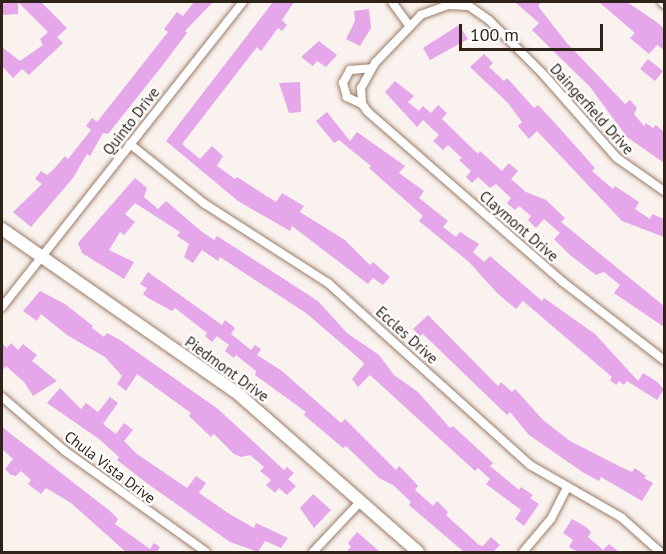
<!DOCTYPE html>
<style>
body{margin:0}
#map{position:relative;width:666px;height:554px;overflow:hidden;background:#faf2ee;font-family:"PT Sans",sans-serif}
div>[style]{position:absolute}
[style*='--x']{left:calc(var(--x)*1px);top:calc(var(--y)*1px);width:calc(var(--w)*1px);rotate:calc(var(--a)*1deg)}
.building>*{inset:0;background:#e5a6ea}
.roads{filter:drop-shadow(0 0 2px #9b7c67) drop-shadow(0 0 2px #9b7c67)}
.street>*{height:8px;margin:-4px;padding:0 4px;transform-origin:4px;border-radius:4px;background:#fff}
.secondary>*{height:12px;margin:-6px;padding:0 6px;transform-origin:6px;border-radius:6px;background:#fff}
span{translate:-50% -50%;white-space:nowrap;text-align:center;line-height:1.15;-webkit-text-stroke:4.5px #fff;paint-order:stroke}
.street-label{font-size:15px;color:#2e2219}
.frame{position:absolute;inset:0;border:3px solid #2e2219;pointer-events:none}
.scale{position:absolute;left:459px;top:24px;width:144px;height:27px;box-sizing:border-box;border:3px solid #2e2219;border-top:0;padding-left:8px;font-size:18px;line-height:21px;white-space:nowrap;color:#2e2219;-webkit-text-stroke:4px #fff;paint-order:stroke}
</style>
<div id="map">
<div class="building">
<div style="clip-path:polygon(2px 2px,18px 2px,18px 14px,2px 15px)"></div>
<div style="clip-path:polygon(18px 2px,41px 2px,67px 28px,57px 37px,63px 43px,29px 75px,22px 69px,13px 78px,2px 66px,2px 47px,20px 61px,43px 45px,40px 39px,48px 32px)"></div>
<div style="clip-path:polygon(194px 2px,213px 2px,185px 31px,187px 33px,162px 66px,108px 134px,103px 133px,90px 156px,87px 154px,73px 178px,31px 227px,13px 212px,42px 184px,35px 179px,41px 171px,47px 175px,54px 169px,65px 156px,68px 159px,91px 130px,86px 126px,92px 118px,97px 122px,168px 32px,164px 29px,177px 12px,183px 16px)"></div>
<div style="clip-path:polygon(273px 2px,294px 2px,282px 20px,287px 25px,282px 31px,278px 28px,261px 51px,257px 47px,182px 144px,200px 159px,212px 146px,223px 156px,217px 166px,235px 179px,237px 177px,276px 202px,282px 193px,304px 206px,300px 212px,345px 240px,370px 265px,373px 262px,390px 277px,383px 285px,373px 278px,368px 284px,292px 226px,290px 231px,238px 201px,166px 141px)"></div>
<div style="clip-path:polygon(515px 2px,541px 2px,538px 6px,566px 42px,625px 104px,630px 100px,637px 108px,634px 114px,644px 126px,646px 123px,653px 128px,656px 125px,664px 132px,664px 163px,627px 137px,590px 87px,532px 30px,539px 23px)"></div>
<div style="clip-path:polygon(599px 2px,627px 2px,658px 23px,664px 29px,664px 50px,657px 45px,649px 54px,630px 38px,635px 33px)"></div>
<div style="clip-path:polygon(369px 9px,371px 28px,360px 46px,346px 39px,355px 21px,354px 11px)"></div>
<div style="clip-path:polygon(459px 25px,468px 39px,430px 60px,423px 48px)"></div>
<div style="clip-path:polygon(319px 41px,337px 55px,326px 67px,317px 61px,313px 66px,301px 57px)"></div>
<div style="clip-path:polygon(484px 54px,493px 63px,489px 67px,504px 81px,507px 78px,534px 108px,538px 105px,554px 122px,595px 168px,592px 171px,613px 189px,615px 186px,639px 202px,635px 209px,650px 219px,652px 214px,664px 219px,664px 237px,622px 221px,537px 131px,529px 139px,518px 126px,522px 122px,508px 103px,470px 67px)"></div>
<div style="clip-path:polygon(648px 59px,663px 71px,655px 81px,640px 69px)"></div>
<div style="clip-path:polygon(395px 81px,414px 96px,408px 102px,419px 111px,423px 106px,431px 113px,438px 105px,447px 113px,442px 119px,478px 154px,480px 151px,502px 171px,509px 163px,518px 171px,511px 179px,526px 192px,546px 200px,565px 218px,561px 222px,664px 306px,664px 327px,614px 293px,620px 285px,604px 272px,596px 275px,570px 255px,554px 239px,560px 233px,544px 219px,536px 228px,528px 220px,531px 216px,519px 206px,515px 210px,507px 203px,511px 198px,496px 184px,490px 188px,478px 177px,472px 183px,466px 177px,471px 171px,459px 160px,462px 158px,448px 145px,443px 150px,433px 141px,439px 135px,423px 120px,417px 127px,385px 92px)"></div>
<div style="clip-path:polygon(300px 82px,301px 112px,289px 113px,279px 83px)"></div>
<div style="clip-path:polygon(327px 112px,350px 141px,357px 132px,405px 166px,399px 173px,424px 191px,419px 198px,448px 221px,443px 227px,456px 237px,460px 232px,479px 244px,473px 252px,484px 262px,490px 256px,542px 301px,544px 298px,595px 334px,638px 381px,643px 373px,656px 381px,664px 389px,657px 400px,627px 381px,624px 385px,619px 381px,616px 385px,610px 380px,612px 377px,523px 301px,516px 309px,497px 293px,469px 262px,419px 221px,423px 216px,369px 168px,371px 166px,339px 140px,334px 143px,316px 121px)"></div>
<div style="clip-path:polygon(135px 178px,147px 188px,144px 197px,158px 209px,166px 201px,201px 231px,214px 240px,217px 236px,318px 301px,347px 333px,379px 355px,394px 375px,418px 392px,450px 428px,453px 426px,493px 463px,490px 466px,519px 490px,521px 487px,533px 495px,530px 498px,539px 504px,524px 526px,515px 519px,521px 510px,486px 484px,490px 479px,478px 468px,475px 471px,370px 375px,358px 387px,352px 379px,364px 364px,362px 361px,306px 313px,220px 257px,218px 261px,202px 250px,193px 263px,184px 257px,189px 244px,177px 236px,180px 232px,135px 203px,125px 214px,135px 222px,124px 235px,120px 232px,109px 250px,134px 262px,124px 279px,82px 253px,78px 243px)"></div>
<div style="clip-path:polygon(148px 272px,222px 325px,225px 320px,235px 328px,231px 334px,251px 350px,255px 345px,261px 349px,257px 355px,282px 371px,341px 423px,345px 419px,396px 470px,399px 466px,409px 476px,418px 486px,415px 490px,433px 506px,437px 501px,448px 512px,446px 515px,479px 545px,483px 546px,491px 537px,500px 545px,493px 552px,464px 552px,409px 505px,411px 502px,393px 485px,379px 478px,346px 446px,343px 448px,304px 415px,306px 412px,255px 375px,256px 371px,236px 355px,234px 358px,225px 351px,229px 345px,217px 336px,212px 342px,205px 336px,207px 333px,175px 308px,172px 311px,148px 298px,143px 294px,147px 288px,140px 284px)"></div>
<div style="clip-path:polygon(40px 291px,65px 304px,93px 326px,92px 328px,104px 337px,107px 333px,120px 340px,218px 409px,284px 470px,287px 467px,294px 473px,288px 479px,296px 486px,287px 495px,279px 488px,275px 493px,266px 485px,271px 480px,260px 471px,264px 467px,250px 455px,241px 457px,234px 454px,214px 434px,211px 437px,189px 416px,191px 413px,137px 374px,126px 391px,117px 384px,122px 376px,105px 357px,67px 335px,41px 314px,37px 321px,23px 311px)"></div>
<div style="clip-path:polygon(428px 315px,498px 386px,501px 382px,512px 392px,515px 389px,543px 420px,570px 441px,621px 467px,632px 472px,635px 468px,646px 476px,644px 478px,653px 483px,642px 501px,601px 477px,599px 481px,584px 473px,529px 435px,510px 412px,507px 415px,423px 334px,420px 336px,413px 329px)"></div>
<div style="clip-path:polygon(2px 343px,7px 348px,11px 343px,18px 350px,23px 344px,37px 355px,32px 361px,57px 381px,33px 396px,24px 382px,6px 366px,2px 371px)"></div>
<div style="clip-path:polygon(60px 388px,81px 409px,86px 403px,98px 412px,110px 397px,118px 403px,103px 424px,116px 434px,124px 423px,133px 430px,124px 441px,137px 454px,187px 488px,196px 476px,206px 483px,199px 493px,228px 513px,254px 528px,256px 523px,288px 538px,281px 548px,265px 541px,258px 552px,230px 542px,148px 484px,117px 460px,119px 457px,99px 439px,47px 403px)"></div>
<div style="clip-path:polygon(2px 427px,110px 511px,118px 519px,115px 524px,150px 549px,154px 543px,160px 547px,157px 552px,126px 552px,71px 503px,46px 488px,41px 494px,28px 484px,31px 480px,21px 471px,16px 476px,11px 475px,5px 469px,13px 459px,2px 449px)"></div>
<div style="clip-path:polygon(313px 494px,331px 510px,314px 528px,300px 508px)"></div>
<div style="clip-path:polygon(572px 519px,586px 527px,591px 532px,588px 537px,603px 550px,609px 544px,619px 552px,578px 552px,569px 547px,573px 540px,563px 533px)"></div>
<div style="clip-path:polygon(357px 532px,380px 552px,346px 552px,351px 547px,348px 543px)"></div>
</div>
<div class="roads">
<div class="street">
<div style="--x:392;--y:2;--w:29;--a:54"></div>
<div style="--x:662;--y:2;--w:3;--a:45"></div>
<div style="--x:362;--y:104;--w:17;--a:-155"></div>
<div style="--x:347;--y:97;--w:15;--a:-106"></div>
<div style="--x:343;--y:83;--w:15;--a:-62"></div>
<div style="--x:350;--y:70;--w:21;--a:-5"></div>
<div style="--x:130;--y:144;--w:96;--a:38.7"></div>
<div style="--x:205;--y:204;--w:146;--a:32.7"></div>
<div style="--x:328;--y:283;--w:272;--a:42"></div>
<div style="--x:530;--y:465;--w:106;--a:29.9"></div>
<div style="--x:622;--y:518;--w:51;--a:41.8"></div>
<div style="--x:664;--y:191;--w:57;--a:-144.9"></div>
<div style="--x:617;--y:158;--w:113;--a:-131.4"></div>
<div style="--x:542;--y:73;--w:75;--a:-135"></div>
<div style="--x:489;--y:20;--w:24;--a:-145"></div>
<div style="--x:469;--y:6;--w:21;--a:-177"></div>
<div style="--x:448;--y:5;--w:29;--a:160"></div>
<div style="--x:421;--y:15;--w:66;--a:133.8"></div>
<div style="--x:375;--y:63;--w:29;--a:119"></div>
<div style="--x:361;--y:88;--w:16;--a:86"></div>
<div style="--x:362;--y:104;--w:10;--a:53"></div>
<div style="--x:368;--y:112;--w:259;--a:41.1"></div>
<div style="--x:563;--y:282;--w:128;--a:37.7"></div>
<div style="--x:2;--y:307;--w:389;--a:-51.7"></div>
<div style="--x:2;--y:397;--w:83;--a:40.6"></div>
<div style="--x:65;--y:451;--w:173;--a:35.6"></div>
<div style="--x:313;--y:552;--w:70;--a:-46.7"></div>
<div style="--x:523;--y:552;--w:43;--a:-49.7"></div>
<div style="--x:551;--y:519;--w:36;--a:-63"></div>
</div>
<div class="secondary">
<div style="--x:2;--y:229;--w:285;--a:34.9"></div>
<div style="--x:236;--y:392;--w:242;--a:41.3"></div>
</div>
</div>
<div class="street-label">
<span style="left:592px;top:109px;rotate:48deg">Daingerfield Drive</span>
<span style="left:131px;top:121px;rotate:-52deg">Quinto Drive</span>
<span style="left:519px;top:226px;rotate:41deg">Claymont Drive</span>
<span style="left:407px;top:335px;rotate:42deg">Eccles Drive</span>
<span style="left:227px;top:369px;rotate:36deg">Piedmont Drive</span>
<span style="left:110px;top:467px;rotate:37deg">Chula Vista Drive</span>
</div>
<div class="frame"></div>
<div class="scale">100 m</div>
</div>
